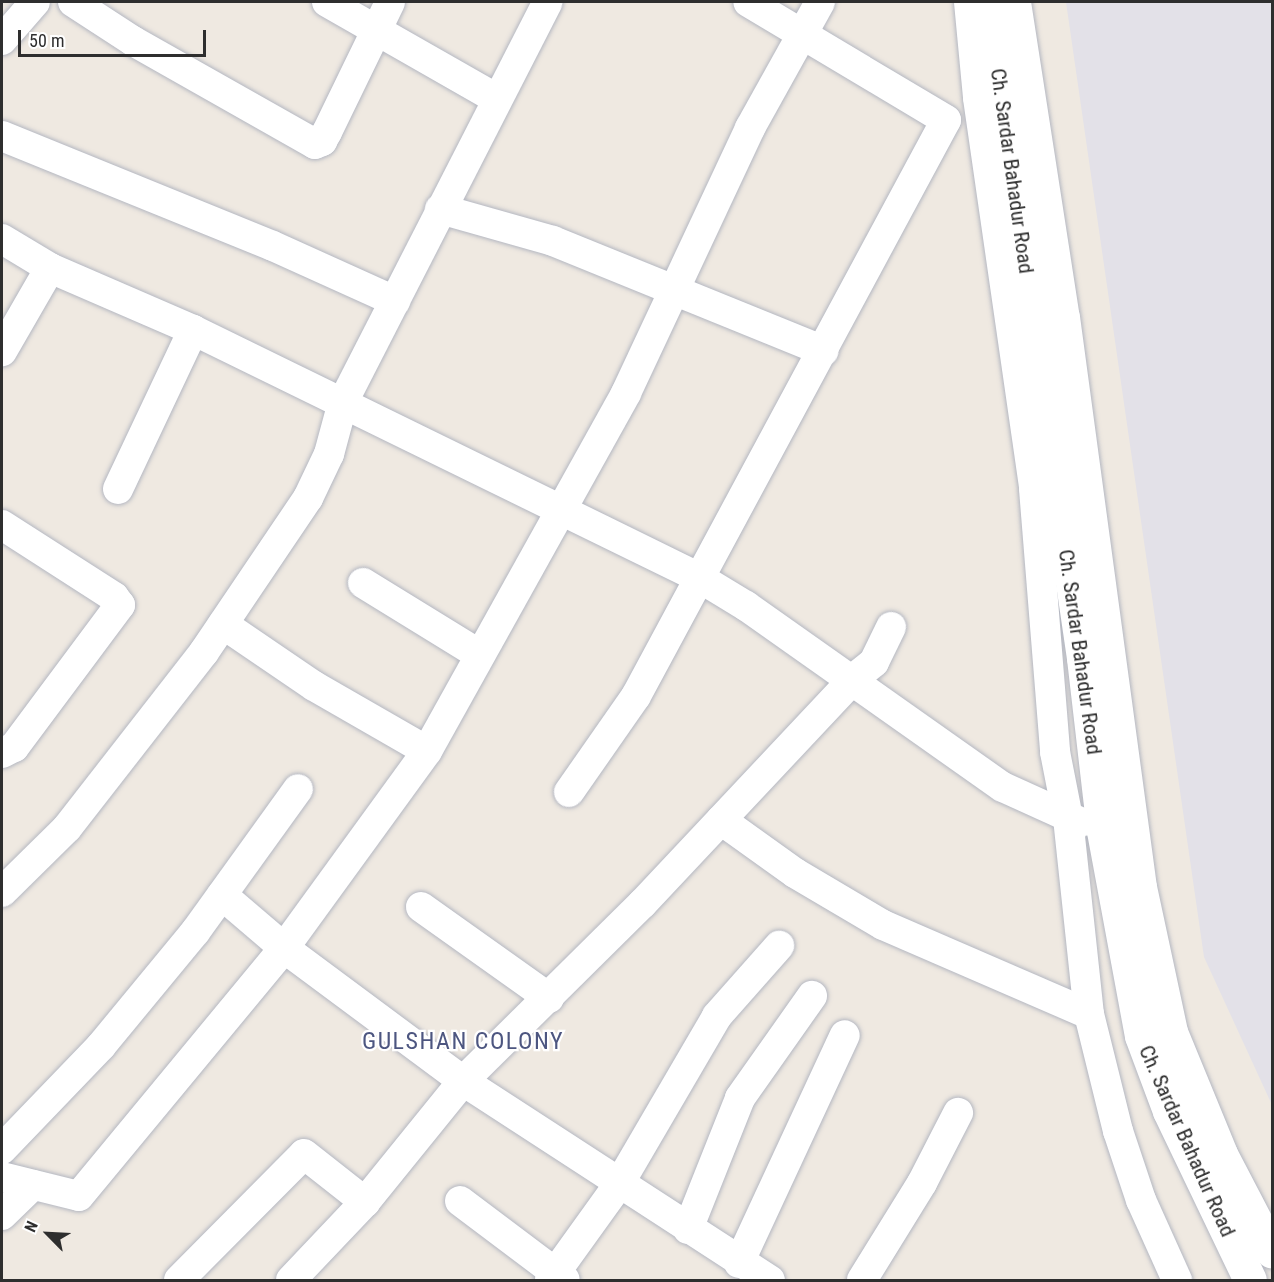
<!DOCTYPE html>
<style>
body{margin:0}
#map{position:relative;width:1274px;height:1282px;overflow:hidden;background:#efe9e1;font-family:"Roboto Condensed",sans-serif}
div>[style]{position:absolute}
[style*='--x']{left:calc(var(--x)*1px);top:calc(var(--y)*1px);width:calc(var(--w)*1px);rotate:calc(var(--a)*1deg)}
.industrial>*{inset:0;background:#e3e1e8}
.roads{filter:drop-shadow(0 0 2px #b4b7c1) drop-shadow(0 0 2px #b4b7c1)}
.street>*{height:30px;margin:-15px;padding:0 15px;transform-origin:15px;border-radius:15px;background:#fff}
.secondary>*{height:33px;margin:-16.5px;padding:0 16.5px;transform-origin:16.5px;border-radius:16.5px;background:#fff}
span{translate:-50% -50%;white-space:nowrap;text-align:center;line-height:1.15;-webkit-text-stroke:4.5px #fff;paint-order:stroke}
.street-label{font-size:21px;color:#2e2e2e}
.quarter-label{font-size:24px;color:#4d5680;letter-spacing:1.5px}
.frame{position:absolute;inset:0;border:3px solid #2e2e2e;pointer-events:none}
.north{position:absolute;left:18px;top:1204px;width:60px;height:60px;-webkit-text-stroke:4px #fff;paint-order:stroke;rotate:294deg;font-size:16px;font-weight:700;line-height:24px;text-align:center;color:#2e2e2e}
.north::after{content:'';display:block;margin:auto;width:21px;height:27px;background:#2e2e2e;clip-path:polygon(50% 0,100% 100%,50% 72%,0 100%)}
.scale{position:absolute;left:18px;top:30px;width:188px;height:27px;box-sizing:border-box;border:3px solid #2e2e2e;border-top:0;padding-left:8px;font-size:18px;line-height:21px;white-space:nowrap;color:#2e2e2e;-webkit-text-stroke:4px #fff;paint-order:stroke}
</style>
<div id="map">
<div class="industrial">
<div style="clip-path:polygon(1066px 2px,1272px 2px,1272px 1105px,1204px 957px)"></div>
</div>
<div class="roads">
<div class="street">
<div style="--x:73;--y:2;--w:72;--a:33"></div>
<div style="--x:133;--y:41;--w:209;--a:29.5"></div>
<div style="--x:315;--y:144;--w:8;--a:-23"></div>
<div style="--x:322;--y:141;--w:10;--a:-61"></div>
<div style="--x:327;--y:132;--w:144;--a:-64.1"></div>
<div style="--x:327;--y:2;--w:196;--a:29.7"></div>
<div style="--x:969;--y:2;--w:96;--a:84.6"></div>
<div style="--x:978;--y:98;--w:395;--a:81.8"></div>
<div style="--x:1034;--y:489;--w:264;--a:85.4"></div>
<div style="--x:1055;--y:752;--w:67;--a:78.9"></div>
<div style="--x:1068;--y:818;--w:197;--a:83.9"></div>
<div style="--x:1089;--y:1014;--w:121;--a:76.1"></div>
<div style="--x:1118;--y:1131;--w:73;--a:71.6"></div>
<div style="--x:1141;--y:1200;--w:88;--a:65.8"></div>
<div style="--x:2;--y:40;--w:50;--a:-49"></div>
<div style="--x:2;--y:136;--w:292;--a:22.1"></div>
<div style="--x:273;--y:246;--w:134;--a:24.3"></div>
<div style="--x:440;--y:209;--w:117;--a:15.8"></div>
<div style="--x:553;--y:241;--w:292;--a:22.1"></div>
<div style="--x:2;--y:239;--w:56;--a:31.1"></div>
<div style="--x:50;--y:268;--w:96;--a:120"></div>
<div style="--x:50;--y:268;--w:156;--a:23.4"></div>
<div style="--x:193;--y:330;--w:564;--a:26.07"></div>
<div style="--x:700;--y:578;--w:54;--a:31.3"></div>
<div style="--x:746;--y:606;--w:314;--a:35.2"></div>
<div style="--x:1003;--y:787;--w:85;--a:24.4"></div>
<div style="--x:118;--y:489;--w:176;--a:-64.7"></div>
<div style="--x:2;--y:525;--w:133;--a:32.7"></div>
<div style="--x:114;--y:597;--w:10;--a:53"></div>
<div style="--x:120;--y:605;--w:177;--a:126.7"></div>
<div style="--x:14;--y:747;--w:13;--a:153"></div>
<div style="--x:363;--y:583;--w:137;--a:31.6"></div>
<div style="--x:223;--y:624;--w:110;--a:34.3"></div>
<div style="--x:314;--y:686;--w:130;--a:29.9"></div>
<div style="--x:569;--y:792;--w:117;--a:-55.1"></div>
<div style="--x:636;--y:696;--w:654;--a:-61.71"></div>
<div style="--x:946;--y:120;--w:230;--a:-149.2"></div>
<div style="--x:721;--y:820;--w:91;--a:35.6"></div>
<div style="--x:795;--y:873;--w:102;--a:30.6"></div>
<div style="--x:883;--y:925;--w:224;--a:23.4"></div>
<div style="--x:2;--y:892;--w:91;--a:-44.6"></div>
<div style="--x:67;--y:828;--w:223;--a:-52.1"></div>
<div style="--x:204;--y:652;--w:186;--a:-56"></div>
<div style="--x:308;--y:498;--w:49;--a:-64.5"></div>
<div style="--x:329;--y:454;--w:54;--a:-74.9"></div>
<div style="--x:343;--y:402;--w:449;--a:-62.9"></div>
<div style="--x:222;--y:895;--w:82;--a:40.5"></div>
<div style="--x:284;--y:948;--w:223;--a:36.6"></div>
<div style="--x:463;--y:1081;--w:366;--a:33"></div>
<div style="--x:421;--y:907;--w:157;--a:35.4"></div>
<div style="--x:2;--y:1149;--w:143;--a:-46.1"></div>
<div style="--x:101;--y:1046;--w:148;--a:-50.5"></div>
<div style="--x:195;--y:932;--w:176;--a:-54.2"></div>
<div style="--x:2;--y:1177;--w:79;--a:13.9"></div>
<div style="--x:79;--y:1196;--w:322;--a:-50.4"></div>
<div style="--x:284;--y:948;--w:243;--a:-54"></div>
<div style="--x:427;--y:751;--w:410;--a:-60.9"></div>
<div style="--x:626;--y:393;--w:293;--a:-64.9"></div>
<div style="--x:750;--y:128;--w:144;--a:-60.9"></div>
<div style="--x:460;--y:1201;--w:131;--a:37"></div>
<div style="--x:2;--y:1215;--w:43;--a:-44.1"></div>
<div style="--x:688;--y:1229;--w:141;--a:-68.3"></div>
<div style="--x:740;--y:1098;--w:125;--a:-54.8"></div>
<div style="--x:739;--y:1263;--w:251;--a:-65.1"></div>
<div style="--x:179;--y:1280;--w:177;--a:-45.2"></div>
<div style="--x:304;--y:1154;--w:78;--a:38.2"></div>
<div style="--x:291;--y:1280;--w:108;--a:-46.5"></div>
<div style="--x:365;--y:1202;--w:156;--a:-51"></div>
<div style="--x:463;--y:1081;--w:252;--a:-44.7"></div>
<div style="--x:642;--y:904;--w:307;--a:-46.8"></div>
<div style="--x:852;--y:680;--w:28;--a:-39"></div>
<div style="--x:874;--y:662;--w:39;--a:-64"></div>
<div style="--x:550;--y:1280;--w:118;--a:-54.3"></div>
<div style="--x:619;--y:1184;--w:194;--a:-59.7"></div>
<div style="--x:717;--y:1016;--w:94;--a:-48.5"></div>
<div style="--x:862;--y:1280;--w:114;--a:-58.3"></div>
<div style="--x:922;--y:1183;--w:79;--a:-62.8"></div>
</div>
<div class="secondary">
<div style="--x:987;--y:2;--w:663;--a:81.67"></div>
<div style="--x:1083;--y:658;--w:174;--a:83.4"></div>
<div style="--x:1103;--y:831;--w:208;--a:79.5"></div>
<div style="--x:1141;--y:1036;--w:80;--a:69.5"></div>
<div style="--x:1169;--y:1111;--w:187;--a:64.4"></div>
<div style="--x:1014;--y:2;--w:319;--a:81.2"></div>
<div style="--x:1063;--y:317;--w:575;--a:82.31"></div>
<div style="--x:1140;--y:887;--w:148;--a:77.9"></div>
<div style="--x:1171;--y:1032;--w:132;--a:67.7"></div>
<div style="--x:1221;--y:1154;--w:110;--a:62.5"></div>
</div>
</div>
<div class="street-label">
<span style="left:1012px;top:171px;rotate:82deg">Ch. Sardar Bahadur Road</span>
<span style="left:1080px;top:652px;rotate:82deg">Ch. Sardar Bahadur Road</span>
<span style="left:1187px;top:1141px;rotate:66deg">Ch. Sardar Bahadur Road</span>
</div>
<div class="quarter-label">
<span style="left:463px;top:1042px">GULSHAN COLONY</span>
</div>
<div class="frame"></div>
<div class="north">N</div>
<div class="scale">50 m</div>
</div>
